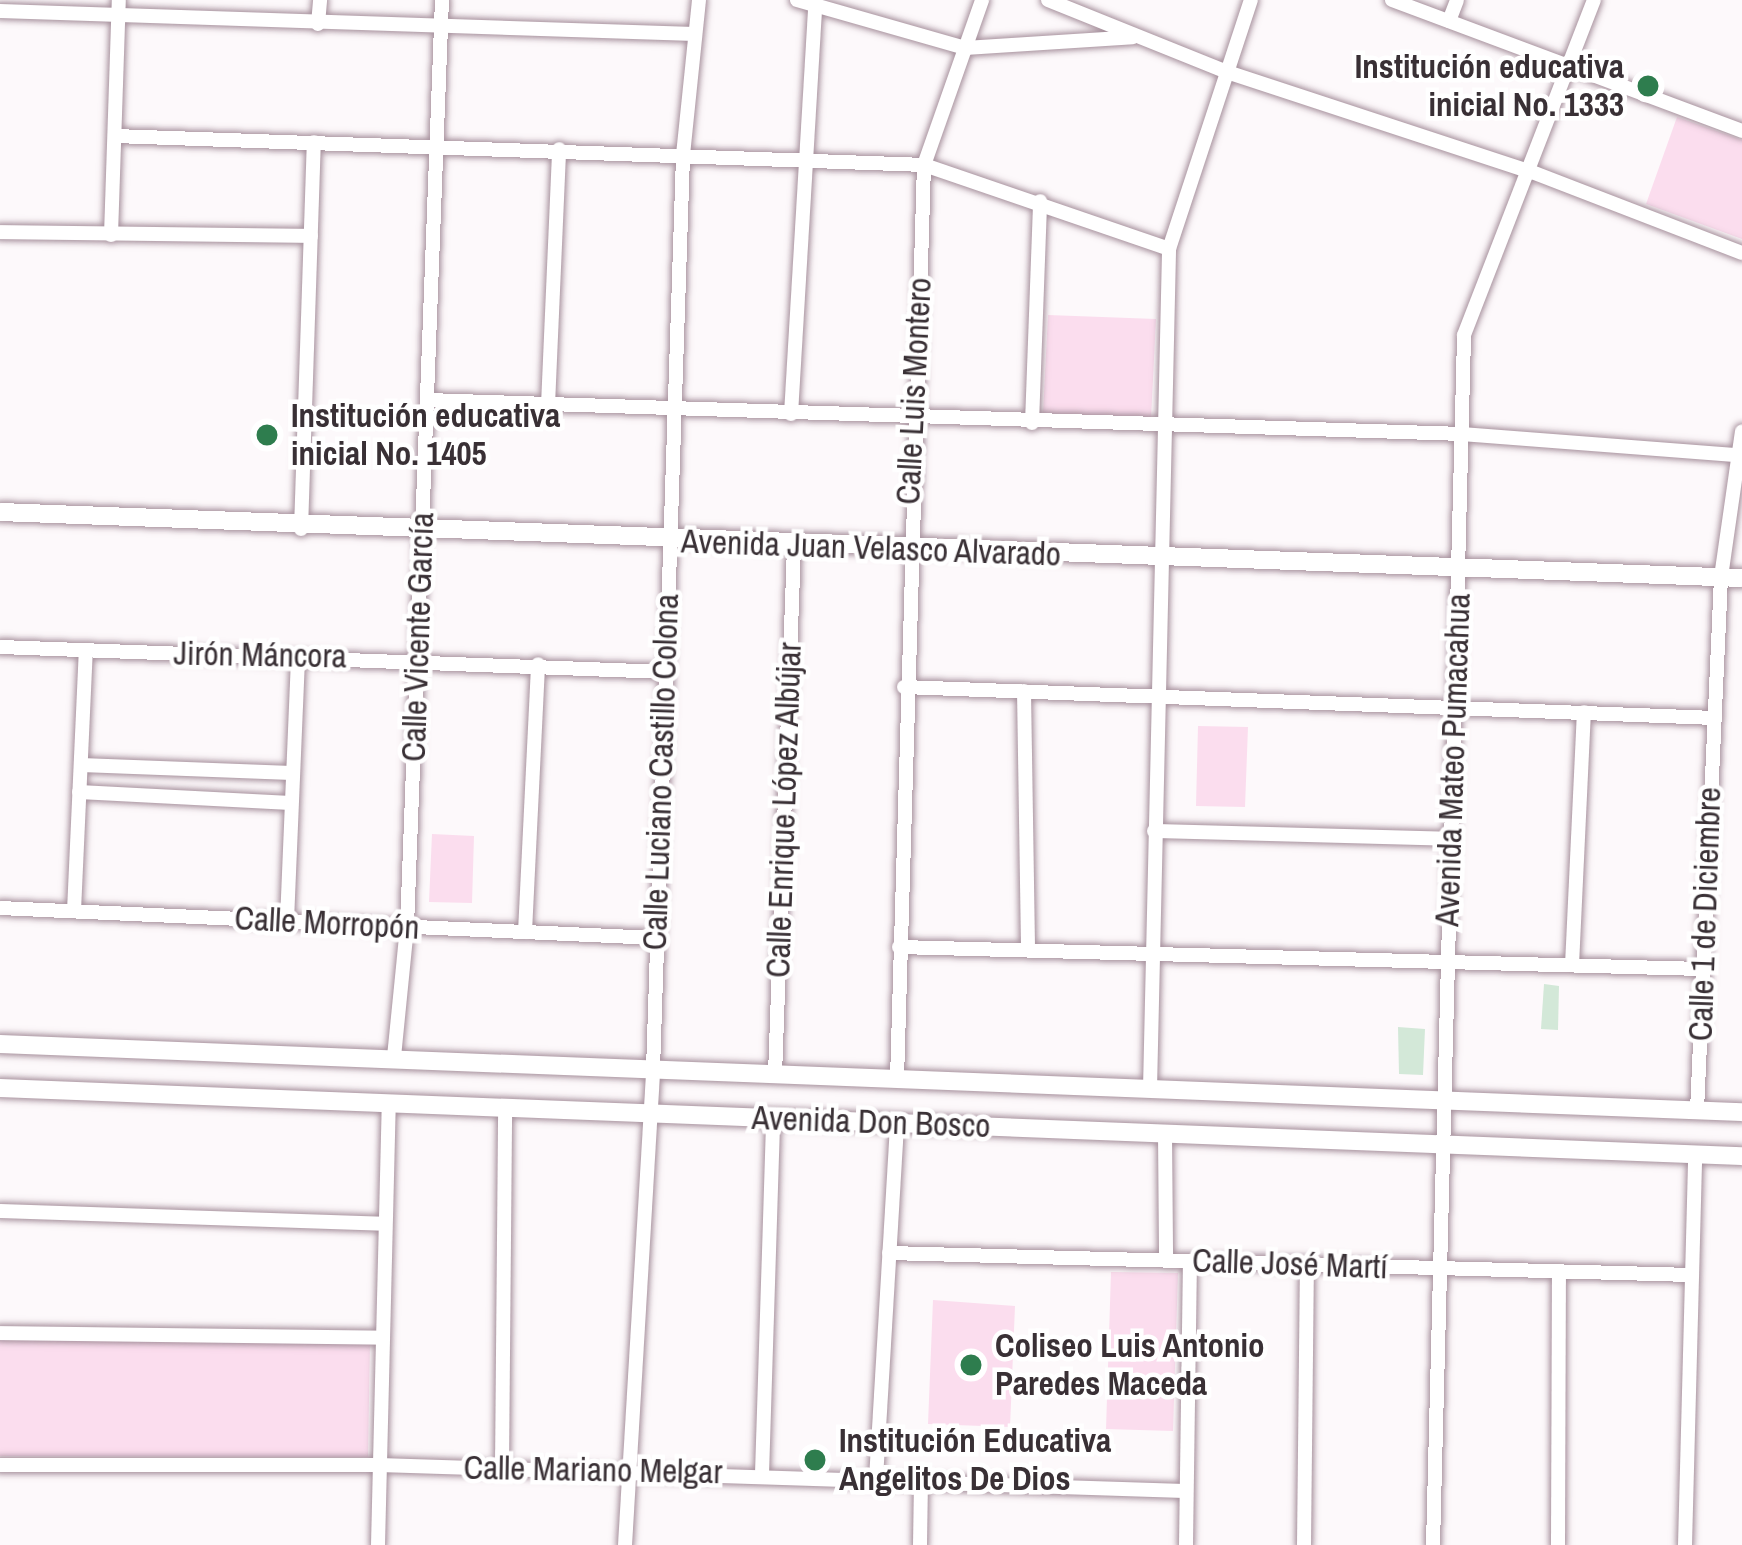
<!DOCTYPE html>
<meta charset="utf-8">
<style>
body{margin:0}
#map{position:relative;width:1742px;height:1545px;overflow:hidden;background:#fdf9fb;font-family:"Archivo Narrow",sans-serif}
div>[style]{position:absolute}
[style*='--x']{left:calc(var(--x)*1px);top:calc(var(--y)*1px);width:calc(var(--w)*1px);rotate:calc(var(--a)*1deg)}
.green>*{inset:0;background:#fbddee}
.building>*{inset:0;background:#d3e8d8}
.roads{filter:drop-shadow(0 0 3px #a7919d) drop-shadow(0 0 3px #a7919d)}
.street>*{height:14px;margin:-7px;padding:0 7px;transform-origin:7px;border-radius:7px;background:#fff}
.secondary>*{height:18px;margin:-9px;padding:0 9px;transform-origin:9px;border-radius:9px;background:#fff}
.dots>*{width:33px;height:33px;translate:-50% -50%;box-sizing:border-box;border:6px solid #fff;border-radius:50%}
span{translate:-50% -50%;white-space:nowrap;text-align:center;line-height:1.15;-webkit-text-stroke:9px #fff;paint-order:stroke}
.poi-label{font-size:33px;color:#393035;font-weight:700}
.right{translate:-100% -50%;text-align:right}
.left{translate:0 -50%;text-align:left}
.street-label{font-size:33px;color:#393035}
</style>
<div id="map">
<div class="green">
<div style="clip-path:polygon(1677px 117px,1742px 140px,1742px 239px,1646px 204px)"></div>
<div style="clip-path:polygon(1048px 315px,1156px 319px,1151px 418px,1043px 413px)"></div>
<div style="clip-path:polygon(1198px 726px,1248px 727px,1245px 807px,1196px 806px)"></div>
<div style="clip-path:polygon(432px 834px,474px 836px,472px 903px,429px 902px)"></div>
<div style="clip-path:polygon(1111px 1272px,1178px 1273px,1173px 1431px,1106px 1429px)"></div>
<div style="clip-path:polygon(933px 1300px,1015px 1306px,1010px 1427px,928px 1424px)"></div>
<div style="clip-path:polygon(0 1338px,370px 1342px,368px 1457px,0 1456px)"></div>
</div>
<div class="building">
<div style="clip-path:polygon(1544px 984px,1559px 986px,1558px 1030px,1541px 1029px)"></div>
<div style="clip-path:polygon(1398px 1027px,1425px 1029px,1423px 1075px,1399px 1074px)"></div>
</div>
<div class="roads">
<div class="street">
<div style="--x:797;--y:0;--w:175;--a:15.9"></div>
<div style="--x:965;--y:48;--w:168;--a:-3.7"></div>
<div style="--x:1048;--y:0;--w:193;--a:21.9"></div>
<div style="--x:1227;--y:72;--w:321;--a:18.2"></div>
<div style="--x:1532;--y:172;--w:225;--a:21.1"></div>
<div style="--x:1392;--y:0;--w:374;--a:20.5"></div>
<div style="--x:0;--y:11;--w:695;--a:1.9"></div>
<div style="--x:1449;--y:21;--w:22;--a:-69"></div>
<div style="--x:318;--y:24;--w:24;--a:-85"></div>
<div style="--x:115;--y:136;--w:810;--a:2.05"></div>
<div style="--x:924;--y:165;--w:259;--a:18.9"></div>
<div style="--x:0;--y:232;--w:311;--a:0.7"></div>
<div style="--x:111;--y:235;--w:235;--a:-88.1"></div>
<div style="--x:427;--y:400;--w:1036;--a:1.88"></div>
<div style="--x:1462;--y:434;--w:273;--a:4.4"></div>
<div style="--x:548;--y:405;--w:256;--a:-87.5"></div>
<div style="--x:791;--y:414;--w:409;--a:-86.6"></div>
<div style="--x:1032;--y:423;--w:222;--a:-87.9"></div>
<div style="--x:301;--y:529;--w:387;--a:-88.1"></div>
<div style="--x:0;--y:647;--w:665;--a:2.15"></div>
<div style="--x:904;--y:687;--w:810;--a:2.19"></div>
<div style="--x:1024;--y:691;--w:259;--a:89.1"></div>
<div style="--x:81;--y:765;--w:211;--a:2.2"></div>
<div style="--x:79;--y:792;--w:212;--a:3"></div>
<div style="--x:1154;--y:831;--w:297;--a:1.5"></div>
<div style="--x:0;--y:908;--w:656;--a:2.62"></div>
<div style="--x:74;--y:911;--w:261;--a:-87.4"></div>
<div style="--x:287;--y:921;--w:263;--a:-87.6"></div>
<div style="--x:525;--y:932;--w:268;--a:-87.2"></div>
<div style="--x:899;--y:947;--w:804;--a:1.57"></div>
<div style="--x:1572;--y:965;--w:253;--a:-87.3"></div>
<div style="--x:394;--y:1057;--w:131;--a:-84.3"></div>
<div style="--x:407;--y:927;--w:928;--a:-87.84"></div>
<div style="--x:775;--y:1075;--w:529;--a:-87.94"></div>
<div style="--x:897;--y:1079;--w:914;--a:-88.31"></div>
<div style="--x:924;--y:165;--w:175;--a:-70.6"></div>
<div style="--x:1150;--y:1089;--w:840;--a:-88.7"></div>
<div style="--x:1169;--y:249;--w:262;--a:-71.8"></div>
<div style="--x:1697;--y:1110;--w:534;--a:-87.42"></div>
<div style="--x:1721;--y:577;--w:147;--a:-81.8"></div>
<div style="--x:1165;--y:1134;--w:127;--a:89.5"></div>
<div style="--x:0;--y:1211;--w:384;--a:1.9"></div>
<div style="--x:889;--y:1253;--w:803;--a:1.57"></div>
<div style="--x:0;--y:1333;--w:382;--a:0.7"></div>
<div style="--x:0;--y:1465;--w:379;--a:0"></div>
<div style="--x:379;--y:1465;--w:806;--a:1.85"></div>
<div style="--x:502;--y:1468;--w:360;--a:-89.5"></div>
<div style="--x:762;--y:1474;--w:356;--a:-88.2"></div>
<div style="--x:876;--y:1479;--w:357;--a:-86.6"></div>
<div style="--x:378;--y:1545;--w:441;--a:-88.6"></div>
<div style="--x:625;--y:1545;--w:476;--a:-86.6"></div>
<div style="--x:653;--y:1070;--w:915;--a:-88.12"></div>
<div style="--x:683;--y:155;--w:156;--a:-84.1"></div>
<div style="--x:920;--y:1545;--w:65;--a:-89.1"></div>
<div style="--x:1186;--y:1545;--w:284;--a:-89.2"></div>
<div style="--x:1304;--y:1545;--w:281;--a:-89.4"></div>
<div style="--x:1433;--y:1545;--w:1210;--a:-88.53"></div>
<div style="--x:1464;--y:335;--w:359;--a:-68.8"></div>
<div style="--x:1558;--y:1545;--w:273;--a:-89.8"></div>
<div style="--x:1685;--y:1545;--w:391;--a:-88.5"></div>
</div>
<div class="secondary">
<div style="--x:0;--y:512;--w:1743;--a:2.17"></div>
<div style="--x:0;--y:1044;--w:1743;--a:2.24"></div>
<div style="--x:0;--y:1088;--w:1743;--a:2.24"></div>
</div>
</div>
<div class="dots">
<div style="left:1648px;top:86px;background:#2e7d4e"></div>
<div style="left:267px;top:435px;background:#2e7d4e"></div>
<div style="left:971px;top:1365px;background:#2e7d4e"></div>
<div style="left:815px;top:1460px;background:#2e7d4e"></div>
</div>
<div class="poi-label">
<span class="right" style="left:1624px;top:86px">Institución educativa<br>inicial No. 1333</span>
<span class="left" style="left:291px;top:435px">Institución educativa<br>inicial No. 1405</span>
<span class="left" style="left:995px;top:1365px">Coliseo Luis Antonio<br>Paredes Maceda</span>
<span class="left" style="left:839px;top:1460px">Institución Educativa<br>Angelitos De Dios</span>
</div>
<div class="street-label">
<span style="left:914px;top:391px;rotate:-87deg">Calle Luis Montero</span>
<span style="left:871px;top:548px;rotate:2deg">Avenida Juan Velasco Alvarado</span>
<span style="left:418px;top:637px;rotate:-88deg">Calle Vicente García</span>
<span style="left:260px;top:655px;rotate:1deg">Jirón Máncora</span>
<span style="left:1453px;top:760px;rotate:-88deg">Avenida Mateo Pumacahua</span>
<span style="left:661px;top:772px;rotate:-88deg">Calle Luciano Castillo Colona</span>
<span style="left:784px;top:810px;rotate:-88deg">Calle Enrique López Albújar</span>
<span style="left:1705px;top:914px;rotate:-88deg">Calle 1 de Diciembre</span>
<span style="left:327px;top:923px;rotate:3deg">Calle Morropón</span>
<span style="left:871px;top:1122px;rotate:2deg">Avenida Don Bosco</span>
<span style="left:1290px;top:1264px;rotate:2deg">Calle José Martí</span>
<span style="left:593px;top:1470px;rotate:1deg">Calle Mariano Melgar</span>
</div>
</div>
